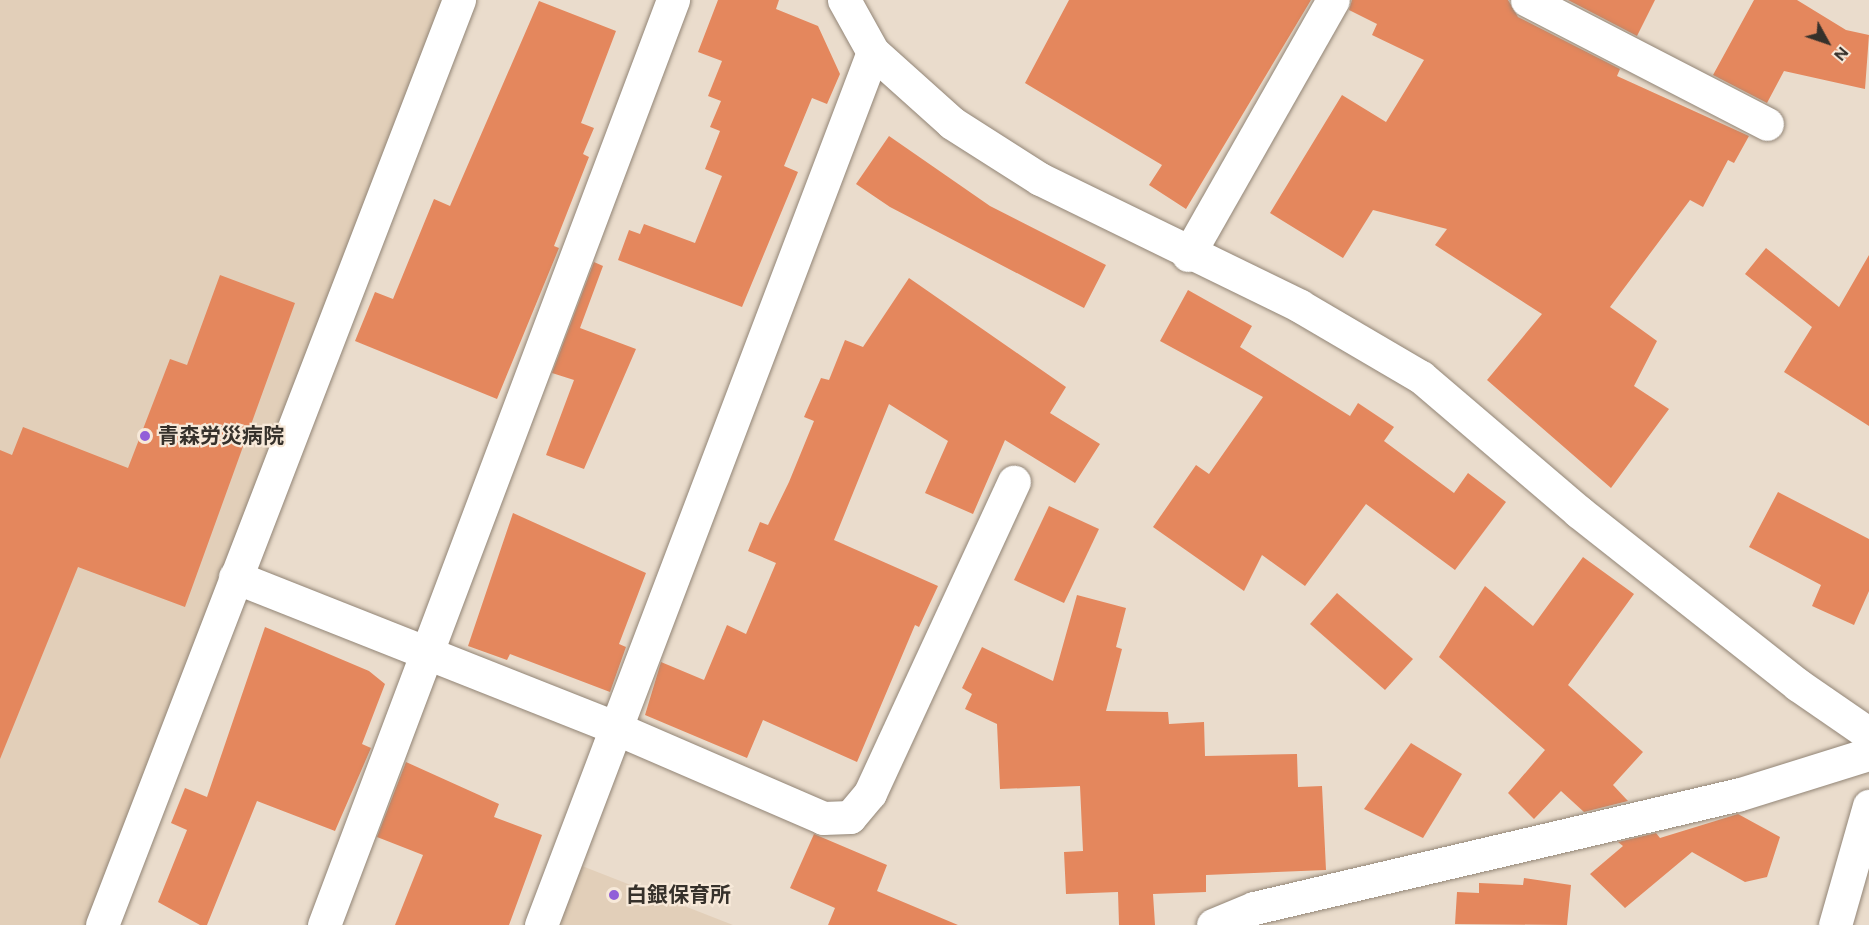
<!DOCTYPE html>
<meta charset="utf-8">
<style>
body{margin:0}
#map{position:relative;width:1869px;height:925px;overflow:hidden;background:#eadccc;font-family:Figtree,"Noto Sans JP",sans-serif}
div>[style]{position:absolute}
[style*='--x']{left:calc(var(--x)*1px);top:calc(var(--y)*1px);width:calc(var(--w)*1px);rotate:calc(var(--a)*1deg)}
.built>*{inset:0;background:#e2cfb9}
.building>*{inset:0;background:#e4875d}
.roads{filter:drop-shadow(0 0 2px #928576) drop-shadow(0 0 2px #928576)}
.minor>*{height:33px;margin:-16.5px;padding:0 16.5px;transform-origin:16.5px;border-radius:16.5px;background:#fff}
.tertiary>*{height:33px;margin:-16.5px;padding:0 16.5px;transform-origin:16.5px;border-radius:16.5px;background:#fff}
.primary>*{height:33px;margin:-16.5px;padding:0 16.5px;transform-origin:16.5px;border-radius:16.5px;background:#fff}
.dots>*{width:16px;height:16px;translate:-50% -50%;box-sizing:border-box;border:3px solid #f7e9d9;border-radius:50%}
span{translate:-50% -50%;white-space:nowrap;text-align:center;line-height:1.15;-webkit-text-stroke:4.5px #f7e9d9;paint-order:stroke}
.poi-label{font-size:21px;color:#36312b;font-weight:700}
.left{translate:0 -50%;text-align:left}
.north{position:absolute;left:1797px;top:12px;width:60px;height:60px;-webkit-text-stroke:4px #f7e9d9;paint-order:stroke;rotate:130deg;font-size:16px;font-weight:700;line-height:24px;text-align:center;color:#36312b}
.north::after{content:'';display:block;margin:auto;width:21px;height:27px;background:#36312b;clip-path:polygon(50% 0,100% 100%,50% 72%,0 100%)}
</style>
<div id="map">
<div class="built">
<div style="clip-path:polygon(0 0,459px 0,102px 925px,0 925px)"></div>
<div style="clip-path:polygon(582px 866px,733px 925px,559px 925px)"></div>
</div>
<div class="building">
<div style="clip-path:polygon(718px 0,779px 0,776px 9px,818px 26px,840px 74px,827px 104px,812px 98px,784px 166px,798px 172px,742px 307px,618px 260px,629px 230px,640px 234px,644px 224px,695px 243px,722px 176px,705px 169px,720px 131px,710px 127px,721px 101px,708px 96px,722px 61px,698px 52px)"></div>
<div style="clip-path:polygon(1069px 0,1311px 0,1186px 209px,1149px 185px,1162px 165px,1025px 83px)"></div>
<div style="clip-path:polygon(1352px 0,1508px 0,1518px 17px,1620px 69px,1617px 76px,1749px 136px,1734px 163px,1728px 160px,1703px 207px,1690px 200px,1610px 307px,1657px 341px,1634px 386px,1669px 409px,1611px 488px,1487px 380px,1542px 314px,1435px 245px,1447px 229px,1373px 210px,1343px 258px,1270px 213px,1342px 95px,1386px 122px,1424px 60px,1372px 35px,1377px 24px,1349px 10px)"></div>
<div style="clip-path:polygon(1568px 0,1655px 0,1637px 36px)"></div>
<div style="clip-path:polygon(1754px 0,1797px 0,1846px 30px,1869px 35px,1865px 89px,1784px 71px,1767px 103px,1713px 75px)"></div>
<div style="clip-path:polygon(539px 1px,616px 31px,581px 123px,594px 128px,583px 154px,589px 157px,554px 246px,559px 248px,497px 399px,355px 341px,375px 292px,393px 299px,434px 199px,450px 206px)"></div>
<div style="clip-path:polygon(889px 136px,990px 206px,1106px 265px,1084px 308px,890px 207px,856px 184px)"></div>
<div style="clip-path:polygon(1766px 248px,1839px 307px,1869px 255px,1869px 426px,1784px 372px,1812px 327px,1745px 274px)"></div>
<div style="clip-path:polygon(594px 262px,603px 266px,580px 328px,636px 349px,584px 469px,546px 455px,574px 380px,552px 373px)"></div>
<div style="clip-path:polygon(220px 275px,295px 303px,185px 607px,78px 567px,0 759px,0 450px,12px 455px,23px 427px,128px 468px,170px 359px,187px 365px)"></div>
<div style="clip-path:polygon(909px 278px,1066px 387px,1050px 413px,1100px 444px,1075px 483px,1005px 440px,973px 514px,925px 493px,948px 441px,889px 404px,834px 540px,938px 586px,919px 627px,915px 625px,857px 762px,763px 720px,747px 758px,645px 715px,661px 662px,704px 680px,727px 625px,746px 634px,776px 563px,748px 551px,760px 522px,768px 525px,789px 482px,814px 421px,804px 417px,821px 378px,829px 380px,845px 340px,863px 347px)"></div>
<div style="clip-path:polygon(1188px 290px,1252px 326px,1240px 347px,1350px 416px,1358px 403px,1394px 427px,1384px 441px,1454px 493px,1468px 473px,1506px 502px,1455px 570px,1366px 504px,1305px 586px,1262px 555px,1244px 591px,1153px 527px,1196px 465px,1209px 474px,1263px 397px,1160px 341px)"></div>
<div style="clip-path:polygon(1778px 492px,1869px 539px,1869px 591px,1854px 625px,1812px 606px,1821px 585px,1749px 547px)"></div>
<div style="clip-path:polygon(1049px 506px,1099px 529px,1064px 603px,1014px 580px)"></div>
<div style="clip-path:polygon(513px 513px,646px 573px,619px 644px,626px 647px,610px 692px,510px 654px,507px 660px,468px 646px)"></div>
<div style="clip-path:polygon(1583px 557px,1634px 594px,1568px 685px,1643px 752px,1613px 785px,1628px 801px,1584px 812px,1561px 791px,1534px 819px,1508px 793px,1545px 750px,1439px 657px,1485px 586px,1533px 626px)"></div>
<div style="clip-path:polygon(1337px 593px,1413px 659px,1385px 690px,1310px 624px)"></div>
<div style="clip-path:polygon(1077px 595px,1126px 608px,1116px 647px,1122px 649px,1106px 711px,1168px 712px,1169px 724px,1204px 722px,1205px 756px,1297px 754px,1298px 787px,1322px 786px,1326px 870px,1206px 875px,1206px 892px,1153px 894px,1155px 925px,1119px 925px,1118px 892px,1066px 894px,1064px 852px,1083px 851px,1080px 786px,1000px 789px,997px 724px,965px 709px,972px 694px,962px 688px,982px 647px,1053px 681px)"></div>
<div style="clip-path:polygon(265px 627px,369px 671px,385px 684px,362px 744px,371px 748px,335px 831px,257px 801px,207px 925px,200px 925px,158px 902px,187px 830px,171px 823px,185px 788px,207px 797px)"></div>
<div style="clip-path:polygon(1411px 743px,1462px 774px,1423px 838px,1364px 809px)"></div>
<div style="clip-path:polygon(406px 762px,499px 804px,494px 817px,542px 835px,509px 925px,395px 925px,423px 855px,377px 837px)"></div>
<div style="clip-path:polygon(1738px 814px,1780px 837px,1767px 877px,1745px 882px,1692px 852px,1625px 908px,1590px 874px,1623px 846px,1618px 842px,1656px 833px,1660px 838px)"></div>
<div style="clip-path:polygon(814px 834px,887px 865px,877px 891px,958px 925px,828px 925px,835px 908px,790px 888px)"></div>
<div style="clip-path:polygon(1524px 878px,1571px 885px,1567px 925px,1455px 924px,1457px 892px,1479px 893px,1479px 883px,1523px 885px)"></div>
</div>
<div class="roads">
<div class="minor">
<div style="--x:1527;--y:0;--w:270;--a:27.3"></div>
<div style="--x:1188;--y:255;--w:293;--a:-60.4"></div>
<div style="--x:235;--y:577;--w:407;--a:21.6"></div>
<div style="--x:613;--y:727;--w:229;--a:23.4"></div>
<div style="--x:823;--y:818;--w:27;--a:-2"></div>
<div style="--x:850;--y:817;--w:31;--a:-50"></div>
<div style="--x:870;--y:793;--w:343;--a:-65.2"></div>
<div style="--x:102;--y:925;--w:992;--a:-68.9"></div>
<div style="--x:324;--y:925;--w:989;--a:-69.33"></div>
<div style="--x:541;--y:925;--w:934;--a:-69.18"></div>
<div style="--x:1213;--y:925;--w:44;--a:-22.5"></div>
<div style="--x:1254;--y:908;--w:496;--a:-13.2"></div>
<div style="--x:1737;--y:795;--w:138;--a:-17.3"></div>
</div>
<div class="tertiary">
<div style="--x:844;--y:0;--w:60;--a:60.9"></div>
<div style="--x:873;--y:52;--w:106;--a:41.9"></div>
<div style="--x:952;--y:123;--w:104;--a:32.5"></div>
<div style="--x:1040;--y:179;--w:289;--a:26"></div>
<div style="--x:1300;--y:306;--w:140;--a:30.4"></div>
<div style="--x:1421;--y:377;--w:208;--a:40.5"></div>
<div style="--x:1579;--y:512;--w:279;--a:38.3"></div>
<div style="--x:1798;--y:685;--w:86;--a:34.6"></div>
</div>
<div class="primary">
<div style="--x:1835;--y:925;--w:124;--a:-74.1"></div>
</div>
</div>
<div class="dots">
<div style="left:145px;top:436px;background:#925fd8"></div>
<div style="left:614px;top:895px;background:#925fd8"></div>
</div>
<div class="poi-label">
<span class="left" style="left:158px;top:436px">青森労災病院</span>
<span class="left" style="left:626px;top:895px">白銀保育所</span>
</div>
<div class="north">N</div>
</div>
